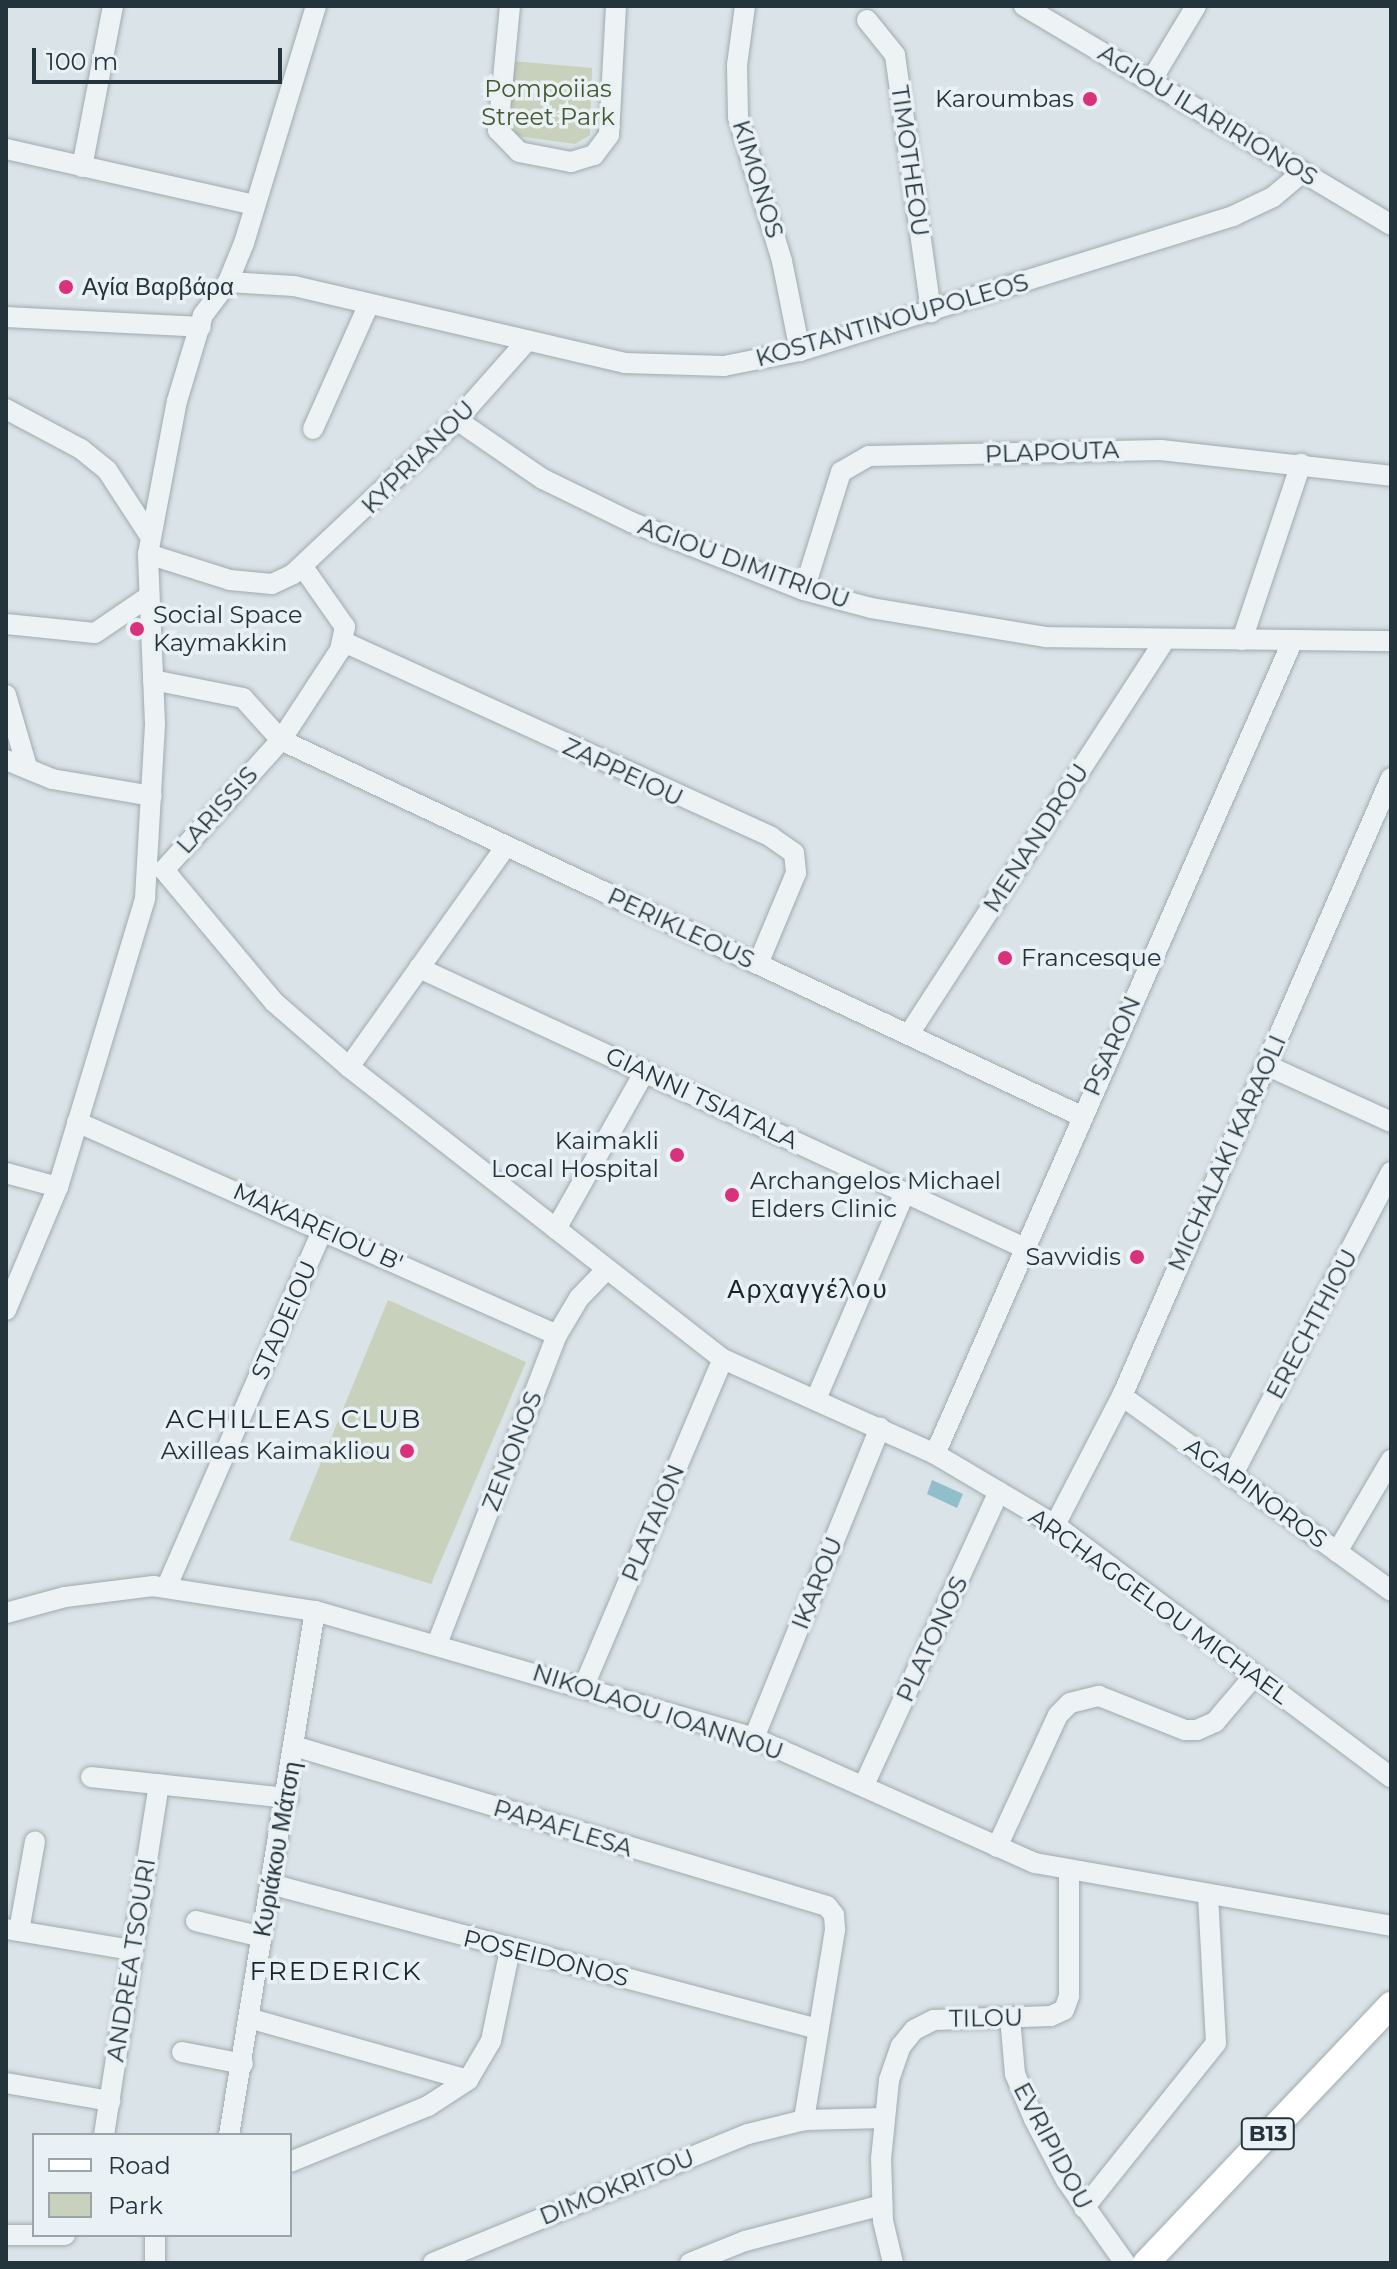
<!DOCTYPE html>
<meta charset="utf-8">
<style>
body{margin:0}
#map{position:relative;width:1397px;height:2269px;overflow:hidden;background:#dae3e7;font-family:Montserrat,sans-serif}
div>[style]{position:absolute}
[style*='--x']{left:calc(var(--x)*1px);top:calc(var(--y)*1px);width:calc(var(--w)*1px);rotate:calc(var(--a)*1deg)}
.green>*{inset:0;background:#c7d1bb}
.water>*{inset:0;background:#91becb}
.roads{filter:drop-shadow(0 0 2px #9fabb1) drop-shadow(0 0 2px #9fabb1)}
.minor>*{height:20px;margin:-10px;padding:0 10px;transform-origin:10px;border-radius:10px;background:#edf2f5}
.major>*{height:26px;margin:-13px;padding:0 13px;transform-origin:13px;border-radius:13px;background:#fff}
.dots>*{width:22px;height:22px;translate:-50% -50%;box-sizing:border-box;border:4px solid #e9f1f4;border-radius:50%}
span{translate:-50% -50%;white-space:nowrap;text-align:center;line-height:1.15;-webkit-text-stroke:7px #e9f1f4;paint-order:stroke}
.shield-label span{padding:2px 6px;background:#e9f1f4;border:2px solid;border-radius:6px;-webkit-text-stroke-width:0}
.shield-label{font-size:22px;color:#23343d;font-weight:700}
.park-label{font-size:24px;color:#445a30}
.poi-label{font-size:24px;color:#23343d}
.right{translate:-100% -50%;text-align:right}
.left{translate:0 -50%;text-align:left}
.street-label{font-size:24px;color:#23343d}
.neighbourhood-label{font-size:26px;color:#16252e;letter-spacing:2px}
.frame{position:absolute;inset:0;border:8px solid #23343d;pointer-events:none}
.legend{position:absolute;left:32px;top:2133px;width:260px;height:104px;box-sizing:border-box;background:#e9f1f4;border:2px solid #9aa5ab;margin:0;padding:10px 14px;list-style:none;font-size:24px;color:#23343d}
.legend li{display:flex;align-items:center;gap:16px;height:40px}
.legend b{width:40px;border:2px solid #9aa5ab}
.scale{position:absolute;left:32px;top:48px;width:250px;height:36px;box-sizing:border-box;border:4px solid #23343d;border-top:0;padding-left:10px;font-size:24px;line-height:28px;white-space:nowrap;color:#23343d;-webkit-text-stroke:6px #e9f1f4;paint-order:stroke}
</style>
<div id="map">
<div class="green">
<div style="clip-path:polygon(512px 61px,592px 68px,590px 135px,575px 144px,517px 136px,503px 121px)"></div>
<div style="clip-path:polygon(388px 1300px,526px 1362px,431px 1584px,289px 1540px)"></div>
</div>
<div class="water">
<div style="clip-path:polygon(932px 1480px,963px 1494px,957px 1508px,927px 1494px)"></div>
</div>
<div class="roads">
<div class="minor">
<div style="--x:510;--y:6;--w:125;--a:95.5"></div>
<div style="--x:498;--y:130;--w:30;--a:46"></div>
<div style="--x:519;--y:152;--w:53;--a:10.9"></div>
<div style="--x:571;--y:162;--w:24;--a:-17"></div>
<div style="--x:594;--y:155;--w:25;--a:-53"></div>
<div style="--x:609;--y:135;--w:129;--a:-86.9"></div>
<div style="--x:745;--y:6;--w:60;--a:97.7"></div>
<div style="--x:737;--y:65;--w:52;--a:88.9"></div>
<div style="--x:738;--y:117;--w:151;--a:73"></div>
<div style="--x:782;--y:261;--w:92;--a:78.7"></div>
<div style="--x:1024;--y:6;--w:427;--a:30.8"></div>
<div style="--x:867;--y:20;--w:45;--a:51.3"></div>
<div style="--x:895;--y:55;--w:260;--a:82"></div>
<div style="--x:1151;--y:81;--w:87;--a:-59"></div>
<div style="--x:6;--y:149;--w:255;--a:12.7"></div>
<div style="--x:82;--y:167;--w:164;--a:-79.1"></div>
<div style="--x:228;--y:282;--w:66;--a:3.5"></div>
<div style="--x:294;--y:286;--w:340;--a:13.1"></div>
<div style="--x:625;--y:363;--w:99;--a:1.7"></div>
<div style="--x:724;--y:366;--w:77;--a:-11.2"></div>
<div style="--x:800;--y:351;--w:454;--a:-17.3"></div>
<div style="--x:1233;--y:216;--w:44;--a:-25.4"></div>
<div style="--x:1273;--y:197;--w:39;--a:-40"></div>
<div style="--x:6;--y:317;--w:195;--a:2.9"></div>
<div style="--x:6;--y:409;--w:85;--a:28.1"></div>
<div style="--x:81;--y:449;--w:33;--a:39"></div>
<div style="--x:107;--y:470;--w:79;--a:56.9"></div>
<div style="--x:457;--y:420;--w:104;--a:34.5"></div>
<div style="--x:543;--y:479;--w:98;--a:26"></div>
<div style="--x:631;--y:522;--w:186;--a:21.5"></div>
<div style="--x:804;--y:590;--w:69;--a:15"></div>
<div style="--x:871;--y:608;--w:177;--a:9.4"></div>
<div style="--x:1046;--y:637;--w:345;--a:0.7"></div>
<div style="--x:313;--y:429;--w:137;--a:-65.9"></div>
<div style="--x:148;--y:554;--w:86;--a:17.6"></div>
<div style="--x:230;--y:580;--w:42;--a:5.4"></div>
<div style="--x:272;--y:584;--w:23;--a:-25"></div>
<div style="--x:293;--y:574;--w:225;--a:-43.2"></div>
<div style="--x:457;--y:420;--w:106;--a:-48.5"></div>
<div style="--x:804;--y:590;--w:124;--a:-72.6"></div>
<div style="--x:841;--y:472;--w:32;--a:-30"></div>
<div style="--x:869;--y:456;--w:292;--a:-1.2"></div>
<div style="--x:1161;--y:450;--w:231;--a:6.4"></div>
<div style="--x:6;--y:624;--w:89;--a:5.8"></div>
<div style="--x:95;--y:633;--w:64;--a:-34.2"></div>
<div style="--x:1242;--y:640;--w:186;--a:-71.5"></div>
<div style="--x:344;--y:642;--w:469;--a:24.5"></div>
<div style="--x:771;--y:837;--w:28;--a:35"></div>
<div style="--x:794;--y:853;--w:20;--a:84"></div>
<div style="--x:796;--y:873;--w:99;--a:112.7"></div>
<div style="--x:153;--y:680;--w:92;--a:11.3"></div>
<div style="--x:243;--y:698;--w:57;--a:47.9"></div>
<div style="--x:281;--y:740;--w:884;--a:25.17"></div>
<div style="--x:6;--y:695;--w:75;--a:73.7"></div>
<div style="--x:6;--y:760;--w:50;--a:22.4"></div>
<div style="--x:52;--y:779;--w:101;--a:9.6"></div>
<div style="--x:164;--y:870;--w:172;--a:50.2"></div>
<div style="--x:274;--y:1002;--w:99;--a:40.9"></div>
<div style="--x:349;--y:1067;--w:474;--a:38"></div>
<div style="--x:723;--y:1359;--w:232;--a:24.1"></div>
<div style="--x:935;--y:1454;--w:139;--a:30.6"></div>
<div style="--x:1055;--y:1525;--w:420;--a:36.9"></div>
<div style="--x:164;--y:870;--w:175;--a:-48"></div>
<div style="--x:281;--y:740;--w:108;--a:-56.8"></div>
<div style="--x:340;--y:650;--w:24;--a:-78"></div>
<div style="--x:345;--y:627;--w:73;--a:-125"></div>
<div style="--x:419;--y:968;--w:670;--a:24.81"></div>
<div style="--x:909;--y:1034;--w:468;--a:-57"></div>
<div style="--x:1266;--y:1065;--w:137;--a:24.5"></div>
<div style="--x:349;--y:1067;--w:271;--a:-54.6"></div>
<div style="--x:77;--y:1122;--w:525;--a:23.93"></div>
<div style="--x:6;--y:1173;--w:54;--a:15.1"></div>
<div style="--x:556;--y:1229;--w:181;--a:-60.6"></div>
<div style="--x:6;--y:1310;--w:134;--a:-67.1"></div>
<div style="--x:58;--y:1187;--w:302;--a:-73.2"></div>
<div style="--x:145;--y:898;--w:174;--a:-86.7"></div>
<div style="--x:155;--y:724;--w:170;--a:-92.4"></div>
<div style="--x:148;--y:554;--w:156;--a:-79.3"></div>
<div style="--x:177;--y:401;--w:90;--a:-73.2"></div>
<div style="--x:203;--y:315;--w:41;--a:-52.9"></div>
<div style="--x:228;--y:282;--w:42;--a:-67.7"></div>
<div style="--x:244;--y:243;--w:248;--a:-73.1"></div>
<div style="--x:1122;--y:1396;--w:332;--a:35.9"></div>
<div style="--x:816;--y:1399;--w:225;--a:-66.7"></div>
<div style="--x:935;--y:1454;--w:889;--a:-66.26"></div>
<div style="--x:1232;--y:1476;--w:343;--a:-62.4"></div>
<div style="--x:1055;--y:1525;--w:145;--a:-62.6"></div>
<div style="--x:1122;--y:1396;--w:674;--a:-66.48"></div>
<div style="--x:1337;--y:1552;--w:107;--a:-59.6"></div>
<div style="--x:167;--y:1586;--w:390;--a:-66.4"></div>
<div style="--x:6;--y:1613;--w:61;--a:-15.2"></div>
<div style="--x:65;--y:1597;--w:89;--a:-7.1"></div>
<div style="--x:153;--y:1586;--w:164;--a:8.8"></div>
<div style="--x:315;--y:1611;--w:457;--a:16.1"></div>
<div style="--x:754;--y:1738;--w:308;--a:24"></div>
<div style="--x:1035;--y:1863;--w:362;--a:10"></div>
<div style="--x:437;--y:1644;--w:331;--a:-68.8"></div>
<div style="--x:557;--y:1335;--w:43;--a:-59.3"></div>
<div style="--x:579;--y:1298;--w:40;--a:-46"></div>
<div style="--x:584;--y:1686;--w:355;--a:-67"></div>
<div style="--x:754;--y:1738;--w:335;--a:-67.9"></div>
<div style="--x:294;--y:1746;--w:556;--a:16.71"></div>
<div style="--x:827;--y:1906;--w:11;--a:52"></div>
<div style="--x:834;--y:1915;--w:15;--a:86"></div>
<div style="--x:835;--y:1930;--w:193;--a:99.3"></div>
<div style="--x:91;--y:1777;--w:198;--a:6.1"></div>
<div style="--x:864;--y:1785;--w:323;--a:-65.3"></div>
<div style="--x:997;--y:1847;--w:145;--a:-65.2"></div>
<div style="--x:1058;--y:1715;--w:17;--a:-45"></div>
<div style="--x:1070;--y:1703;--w:30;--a:-14"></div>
<div style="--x:1099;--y:1696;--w:92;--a:21.6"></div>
<div style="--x:1185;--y:1730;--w:12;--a:0"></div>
<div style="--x:1197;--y:1730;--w:20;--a:-24"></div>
<div style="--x:1215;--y:1722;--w:60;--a:-49.7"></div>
<div style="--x:274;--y:1885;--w:563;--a:14.83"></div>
<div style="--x:196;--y:1921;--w:68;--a:13.6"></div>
<div style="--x:6;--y:1929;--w:128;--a:9.5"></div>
<div style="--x:19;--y:1931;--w:91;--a:-79.9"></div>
<div style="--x:1010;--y:2017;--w:57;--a:85"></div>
<div style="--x:1015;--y:2074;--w:49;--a:67.1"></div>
<div style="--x:1034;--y:2119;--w:69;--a:62.3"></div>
<div style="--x:1066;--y:2180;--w:102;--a:54.6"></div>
<div style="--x:252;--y:2019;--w:224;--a:15.8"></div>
<div style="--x:182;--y:2052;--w:62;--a:11.1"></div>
<div style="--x:6;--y:2083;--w:106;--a:9.8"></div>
<div style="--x:104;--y:2135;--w:355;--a:-81.1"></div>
<div style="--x:229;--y:2135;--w:531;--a:-80.68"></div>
<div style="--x:290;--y:2162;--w:149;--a:-22.1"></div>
<div style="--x:428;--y:2106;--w:48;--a:-33"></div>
<div style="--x:468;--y:2080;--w:45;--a:-59.5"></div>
<div style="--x:491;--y:2041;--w:94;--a:-78.3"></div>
<div style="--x:1084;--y:2208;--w:211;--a:-51.3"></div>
<div style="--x:1216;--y:2043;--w:148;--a:-93.1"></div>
<div style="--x:6;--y:2235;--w:59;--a:0"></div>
<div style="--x:155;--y:2263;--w:28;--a:-90"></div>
<div style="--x:433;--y:2263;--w:340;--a:-22.3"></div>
<div style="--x:748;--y:2134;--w:58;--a:-14"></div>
<div style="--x:804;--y:2120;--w:80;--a:-1.4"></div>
<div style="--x:690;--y:2263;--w:59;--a:-21.8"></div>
<div style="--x:745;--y:2241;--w:142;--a:-14.7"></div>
<div style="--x:893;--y:2263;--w:43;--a:-103.4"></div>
<div style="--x:883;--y:2221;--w:62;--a:-91.8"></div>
<div style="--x:881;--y:2159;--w:79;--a:-84.2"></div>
<div style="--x:889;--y:2080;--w:36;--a:-71"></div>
<div style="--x:901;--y:2046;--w:21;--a:-51"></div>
<div style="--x:914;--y:2030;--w:22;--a:-27"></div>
<div style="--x:934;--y:2020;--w:117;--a:-2"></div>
<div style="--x:1051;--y:2016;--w:14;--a:-25"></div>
<div style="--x:1064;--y:2010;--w:15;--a:-70"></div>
<div style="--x:1069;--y:1996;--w:124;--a:-90"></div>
</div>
<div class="major">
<div style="--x:1146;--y:2263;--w:356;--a:-46.5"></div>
</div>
</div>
<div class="dots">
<div style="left:1090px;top:99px;background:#d9317b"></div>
<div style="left:66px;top:287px;background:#d9317b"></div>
<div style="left:137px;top:629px;background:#d9317b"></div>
<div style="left:1005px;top:958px;background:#d9317b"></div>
<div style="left:677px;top:1155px;background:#d9317b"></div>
<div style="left:732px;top:1195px;background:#d9317b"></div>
<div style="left:1137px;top:1257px;background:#d9317b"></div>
<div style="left:407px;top:1451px;background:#d9317b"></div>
</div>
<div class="shield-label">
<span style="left:1268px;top:2134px">B13</span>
</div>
<div class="park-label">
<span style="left:548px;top:103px">Pompoiias<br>Street Park</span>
</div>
<div class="poi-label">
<span class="right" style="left:1074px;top:99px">Karoumbas</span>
<span class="left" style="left:82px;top:287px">Αγία Βαρβάρα</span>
<span class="left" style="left:153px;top:629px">Social Space<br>Kaymakkin</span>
<span class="left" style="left:1021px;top:958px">Francesque</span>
<span class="right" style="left:659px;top:1155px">Kaimakli<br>Local Hospital</span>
<span class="left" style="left:750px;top:1195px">Archangelos Michael<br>Elders Clinic</span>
<span class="right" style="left:1121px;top:1257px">Savvidis</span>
<span class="right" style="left:391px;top:1451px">Axilleas Kaimakliou</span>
</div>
<div class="street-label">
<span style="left:1208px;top:115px;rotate:31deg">AGIOU ILARIRIONOS</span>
<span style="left:910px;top:161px;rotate:82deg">TIMOTHEOU</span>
<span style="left:758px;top:179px;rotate:73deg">KIMONOS</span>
<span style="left:892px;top:320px;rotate:-16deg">KOSTANTINOUPOLEOS</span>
<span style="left:1052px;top:452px;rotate:-2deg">PLAPOUTA</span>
<span style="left:418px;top:457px;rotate:-45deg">KYPRIANOU</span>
<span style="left:744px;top:563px;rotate:20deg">AGIOU DIMITRIOU</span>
<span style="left:623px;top:772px;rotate:25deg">ZAPPEIOU</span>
<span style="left:217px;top:810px;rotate:-48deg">LARISSIS</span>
<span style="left:1036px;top:838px;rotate:-57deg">MENANDROU</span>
<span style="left:681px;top:928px;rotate:25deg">PERIKLEOUS</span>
<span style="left:1112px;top:1046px;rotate:-66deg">PSARON</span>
<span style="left:702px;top:1098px;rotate:25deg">GIANNI TSIATALA</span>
<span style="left:1227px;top:1153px;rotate:-66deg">MICHALAKI KARAOLI</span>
<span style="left:318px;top:1227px;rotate:24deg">MAKAREIOU B'</span>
<span style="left:284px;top:1320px;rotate:-66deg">STADEIOU</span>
<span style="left:1312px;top:1324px;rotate:-62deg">ERECHTHIOU</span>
<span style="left:512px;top:1451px;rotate:-69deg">ZENONOS</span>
<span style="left:1256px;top:1493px;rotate:36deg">AGAPINOROS</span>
<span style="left:653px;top:1523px;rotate:-67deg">PLATAION</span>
<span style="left:817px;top:1583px;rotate:-68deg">IKAROU</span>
<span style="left:1159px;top:1606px;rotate:36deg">ARCHAGGELOU MICHAEL</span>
<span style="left:932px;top:1639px;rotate:-65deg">PLATONOS</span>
<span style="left:658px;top:1712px;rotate:18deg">NIKOLAOU IOANNOU</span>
<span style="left:563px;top:1828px;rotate:17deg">PAPAFLESA</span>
<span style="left:277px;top:1849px;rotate:-80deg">Κυριάκου Μάτση</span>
<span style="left:546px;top:1958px;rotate:14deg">POSEIDONOS</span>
<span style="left:131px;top:1960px;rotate:-81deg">ANDREA TSOURI</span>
<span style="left:986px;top:2018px;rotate:-1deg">TILOU</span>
<span style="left:1053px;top:2146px;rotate:62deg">EVRIPIDOU</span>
<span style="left:617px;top:2187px;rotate:-22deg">DIMOKRITOU</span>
</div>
<div class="neighbourhood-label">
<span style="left:808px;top:1290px">Αρχαγγέλου</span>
<span style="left:294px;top:1420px">ACHILLEAS CLUB</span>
<span style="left:336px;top:1972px">FREDERICK</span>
</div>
<div class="frame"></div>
<ul class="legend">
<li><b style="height:10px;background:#fff"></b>Road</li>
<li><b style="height:22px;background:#c7d1bb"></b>Park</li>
</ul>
<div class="scale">100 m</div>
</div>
